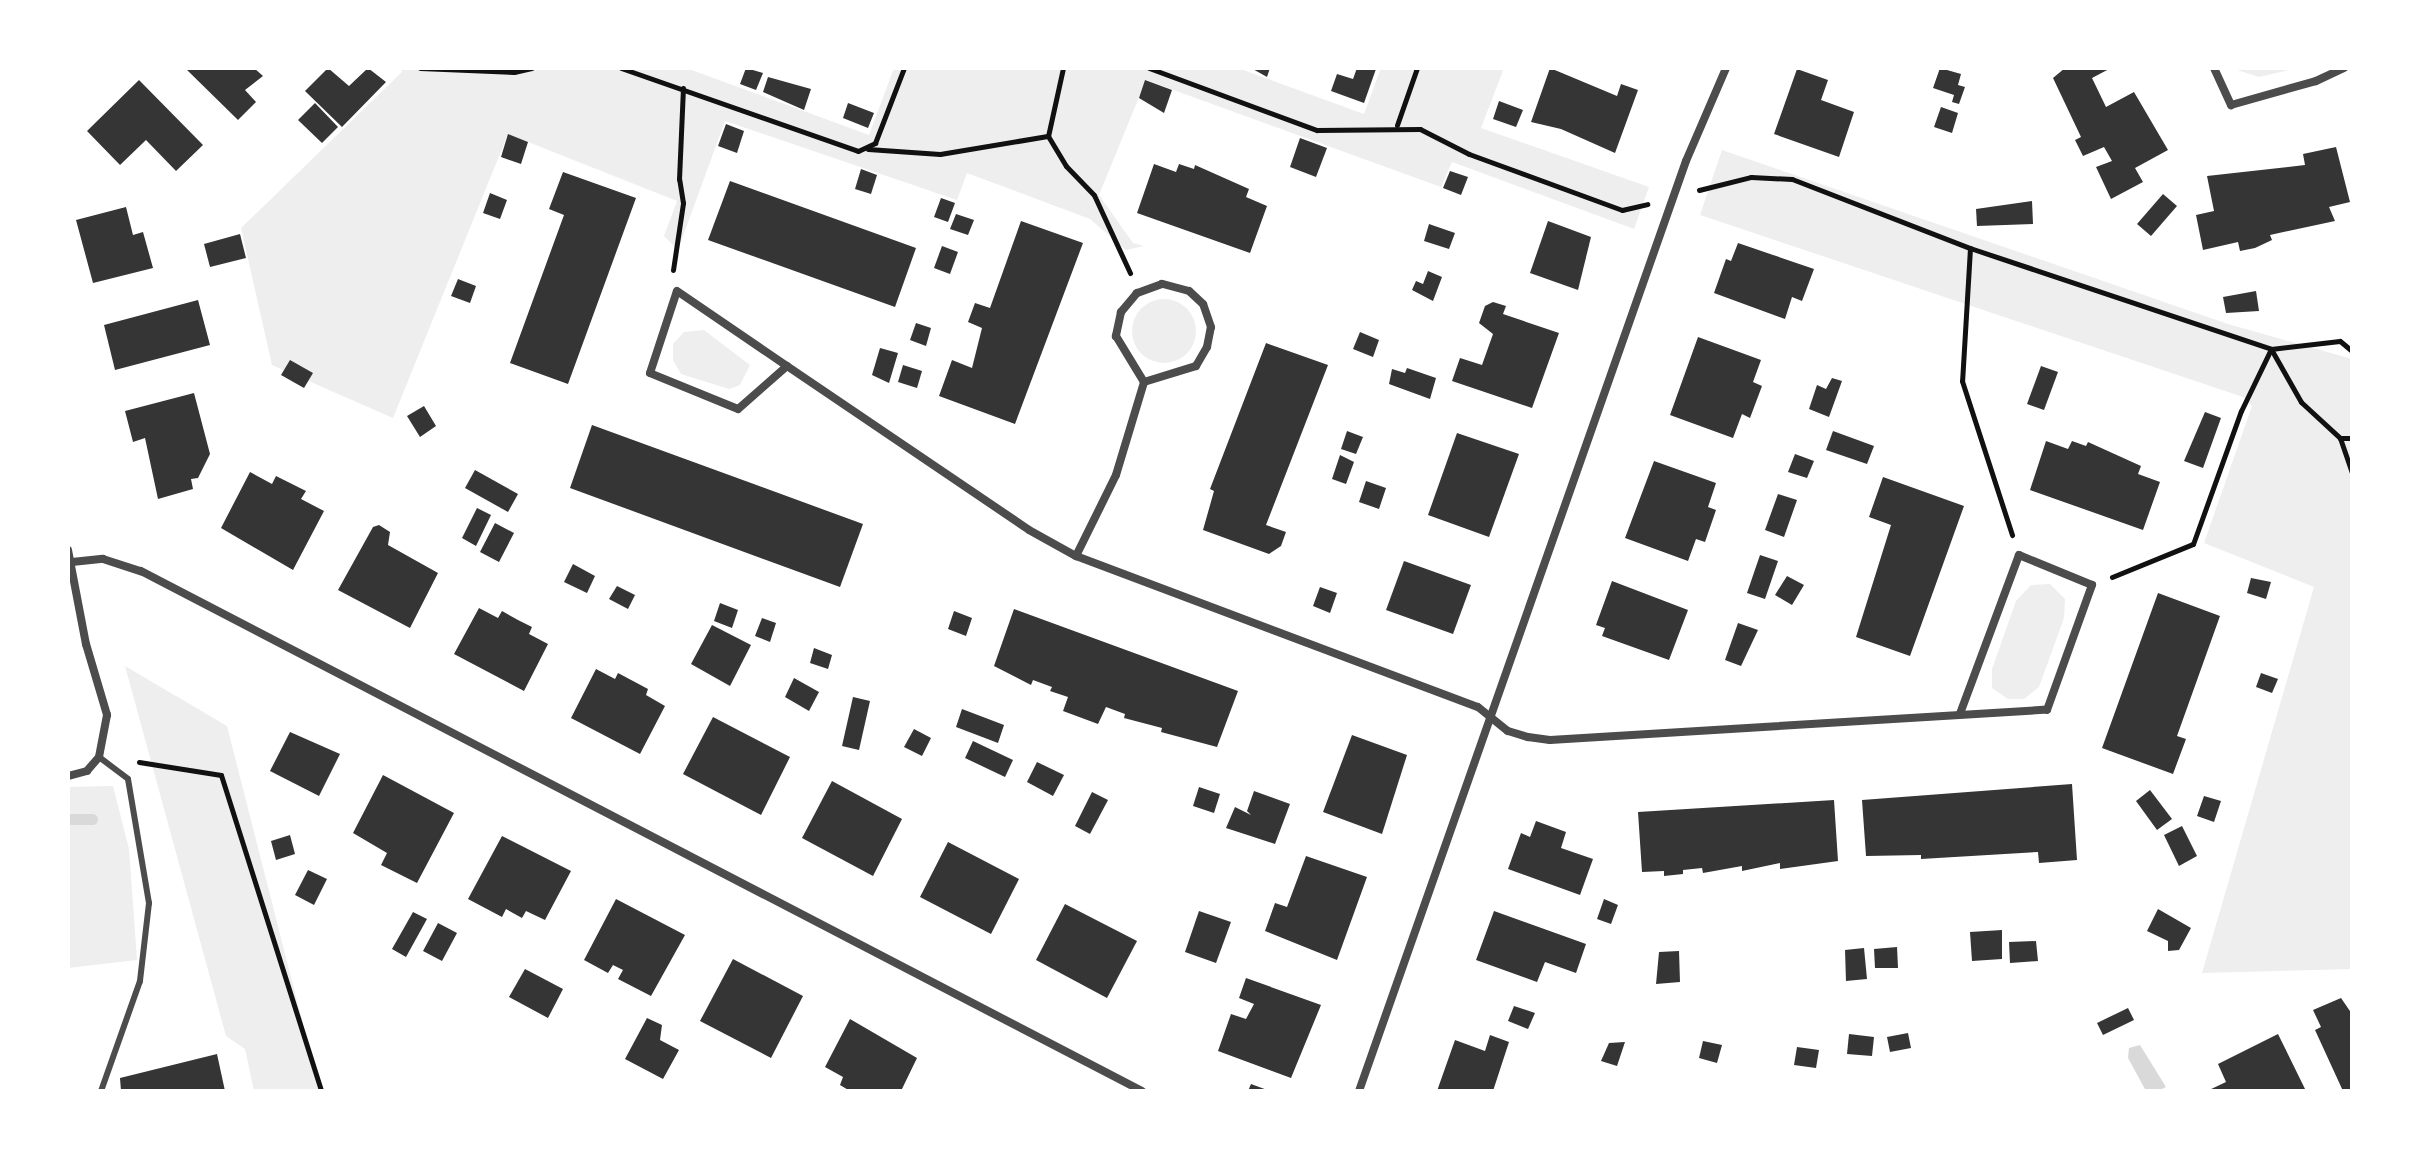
<!DOCTYPE html>
<style>
body{margin:0}
#map{position:relative;width:2420px;height:1159px;overflow:hidden;background:#fff;font-family:Jost,sans-serif}
div>[style]{position:absolute}
[style*='--x']{left:calc(var(--x)*1px);top:calc(var(--y)*1px);width:calc(var(--w)*1px);rotate:calc(var(--a)*1deg)}
.green>*{inset:0;background:#eee}
.round{border-radius:50%}
.water>*{inset:0;background:#d9d9d9}
.stream>*{height:11px;margin:-5.5px;padding:0 5.5px;transform-origin:5.5px;border-radius:5.5px;background:#d9d9d9}
.building>*{inset:0;background:#353535}
.path>*{height:5px;margin:-2.5px;padding:0 2.5px;transform-origin:2.5px;border-radius:2.5px;background:#111}
.service>*{height:6px;margin:-3px;padding:0 3px;transform-origin:3px;border-radius:3px;background:#4c4c4c}
.minor>*{height:8px;margin:-4px;padding:0 4px;transform-origin:4px;border-radius:4px;background:#4c4c4c}
span{translate:-50% -50%;white-space:nowrap;text-align:center;line-height:1.15;-webkit-text-stroke:6px #fff;paint-order:stroke}
.frame{position:absolute;inset:0;border:70px solid #fff;pointer-events:none}
</style>
<div id="map">
<div class="green">
<div style="clip-path:polygon(400px 68px,686px 68px,869px 135px,894px 68px,1238px 68px,1364px 114px,1381px 68px,1504px 68px,1481px 128px,1649px 187px,1634px 229px,1452px 162px,1441px 187px,1146px 80px,1099px 195px,1133px 243px,1144px 246px,1126px 250px,1090px 219px,967px 173px,957px 200px,725px 121px,678px 250px,664px 236px,677px 201px,508px 134px,393px 418px,272px 365px,241px 228px,402px 72px)"></div>
<div style="clip-path:polygon(2231px 68px,2297px 68px,2259px 77px)"></div>
<div style="clip-path:polygon(1722px 150px,2228px 324px,2352px 359px,2352px 969px,2202px 973px,2314px 587px,2204px 543px,2252px 406px,2243px 397px,1700px 215px)"></div>
<div class="round" style="left:1132px;top:299px;width:64px;height:64px"></div>
<div style="clip-path:polygon(704px 330px,750px 365px,740px 385px,729px 389px,681px 374px,673px 360px,673px 344px,684px 332px)"></div>
<div style="clip-path:polygon(2050px 584px,2065px 599px,2064px 618px,2039px 687px,2024px 699px,2008px 699px,1992px 688px,1992px 669px,2016px 601px,2031px 585px)"></div>
<div style="clip-path:polygon(125px 666px,227px 726px,320px 1091px,254px 1091px,245px 1049px,226px 1036px)"></div>
<div style="clip-path:polygon(113px 786px,129px 849px,137px 960px,68px 968px,68px 787px)"></div>
</div>
<div class="water">
<div style="clip-path:polygon(2140px 1045px,2166px 1087px,2158px 1091px,2146px 1091px,2128px 1058px,2129px 1048px)"></div>
</div>
<div class="stream">
<div style="--x:68;--y:819;--w:24;--a:0"></div>
</div>
<div class="building">
<div style="clip-path:polygon(185px 68px,254px 68px,263px 76px,245px 90px,256px 102px,238px 120px)"></div>
<div style="clip-path:polygon(328px 68px,349px 86px,368px 68px,386px 82px,342px 127px,305px 91px)"></div>
<div style="clip-path:polygon(746px 68px,763px 73px,756px 90px,740px 84px)"></div>
<div style="clip-path:polygon(1251px 68px,1270px 68px,1267px 77px)"></div>
<div style="clip-path:polygon(1357px 68px,1376px 69px,1364px 103px,1331px 91px,1337px 74px,1353px 79px)"></div>
<div style="clip-path:polygon(1550px 68px,1617px 96px,1621px 84px,1638px 90px,1615px 153px,1561px 129px,1531px 122px)"></div>
<div style="clip-path:polygon(1940px 68px,1961px 74px,1958px 85px,1965px 87px,1959px 104px,1952px 102px,1954px 95px,1933px 88px)"></div>
<div style="clip-path:polygon(2065px 68px,2111px 68px,2092px 78px,2106px 107px,2134px 92px,2168px 150px,2135px 168px,2143px 182px,2111px 199px,2096px 167px,2112px 161px,2104px 147px,2083px 156px,2075px 140px,2081px 137px,2053px 78px)"></div>
<div style="clip-path:polygon(1797px 69px,1828px 80px,1821px 100px,1854px 112px,1839px 157px,1774px 134px)"></div>
<div style="clip-path:polygon(768px 77px,811px 89px,804px 110px,763px 92px)"></div>
<div style="clip-path:polygon(139px 80px,203px 145px,176px 171px,146px 140px,120px 165px,87px 131px)"></div>
<div style="clip-path:polygon(1145px 80px,1172px 90px,1164px 113px,1139px 98px)"></div>
<div style="clip-path:polygon(1499px 101px,1523px 110px,1516px 127px,1493px 119px)"></div>
<div style="clip-path:polygon(315px 103px,338px 127px,322px 143px,298px 120px)"></div>
<div style="clip-path:polygon(848px 103px,874px 113px,868px 128px,843px 118px)"></div>
<div style="clip-path:polygon(1941px 107px,1958px 113px,1952px 133px,1934px 127px)"></div>
<div style="clip-path:polygon(726px 124px,744px 131px,737px 153px,718px 146px)"></div>
<div style="clip-path:polygon(508px 134px,528px 142px,521px 164px,501px 157px)"></div>
<div style="clip-path:polygon(1300px 138px,1327px 148px,1316px 177px,1290px 167px)"></div>
<div style="clip-path:polygon(2336px 147px,2350px 202px,2329px 207px,2335px 221px,2270px 235px,2272px 240px,2255px 248px,2240px 251px,2238px 242px,2203px 250px,2196px 215px,2214px 211px,2207px 176px,2305px 165px,2303px 154px)"></div>
<div style="clip-path:polygon(1154px 164px,1176px 172px,1179px 164px,1194px 169px,1195px 165px,1249px 189px,1246px 197px,1267px 206px,1250px 253px,1137px 213px)"></div>
<div style="clip-path:polygon(861px 169px,877px 175px,871px 194px,855px 189px)"></div>
<div style="clip-path:polygon(1450px 171px,1468px 177px,1461px 195px,1443px 188px)"></div>
<div style="clip-path:polygon(563px 172px,636px 198px,568px 384px,510px 363px,564px 215px,549px 209px)"></div>
<div style="clip-path:polygon(730px 181px,916px 248px,895px 307px,708px 240px)"></div>
<div style="clip-path:polygon(490px 193px,507px 200px,500px 219px,483px 213px)"></div>
<div style="clip-path:polygon(2163px 194px,2177px 206px,2151px 236px,2137px 224px)"></div>
<div style="clip-path:polygon(941px 198px,955px 203px,948px 222px,934px 217px)"></div>
<div style="clip-path:polygon(2032px 201px,2033px 224px,1977px 226px,1976px 209px)"></div>
<div style="clip-path:polygon(126px 207px,133px 235px,143px 232px,153px 268px,93px 283px,76px 220px)"></div>
<div style="clip-path:polygon(956px 214px,974px 220px,968px 235px,950px 229px)"></div>
<div style="clip-path:polygon(1021px 221px,1083px 243px,1015px 424px,939px 396px,952px 360px,972px 368px,982px 328px,968px 322px,975px 303px,990px 308px)"></div>
<div style="clip-path:polygon(1548px 221px,1591px 237px,1578px 290px,1530px 273px)"></div>
<div style="clip-path:polygon(1429px 224px,1455px 233px,1449px 249px,1424px 241px)"></div>
<div style="clip-path:polygon(240px 234px,246px 258px,210px 267px,204px 244px)"></div>
<div style="clip-path:polygon(1738px 243px,1814px 269px,1802px 301px,1792px 297px,1785px 319px,1714px 293px,1726px 259px,1731px 261px)"></div>
<div style="clip-path:polygon(942px 246px,958px 252px,950px 274px,934px 268px)"></div>
<div style="clip-path:polygon(1428px 271px,1442px 277px,1433px 301px,1412px 290px,1416px 281px,1423px 284px)"></div>
<div style="clip-path:polygon(458px 279px,476px 286px,470px 303px,451px 296px)"></div>
<div style="clip-path:polygon(2256px 291px,2259px 311px,2226px 313px,2223px 297px)"></div>
<div style="clip-path:polygon(198px 300px,210px 345px,115px 370px,104px 325px)"></div>
<div style="clip-path:polygon(1493px 302px,1506px 306px,1503px 314px,1559px 333px,1532px 408px,1452px 381px,1460px 358px,1482px 365px,1493px 334px,1479px 323px,1485px 306px)"></div>
<div style="clip-path:polygon(916px 323px,931px 328px,926px 346px,910px 340px)"></div>
<div style="clip-path:polygon(1360px 332px,1379px 340px,1373px 357px,1353px 349px)"></div>
<div style="clip-path:polygon(1698px 337px,1761px 360px,1753px 382px,1762px 386px,1750px 418px,1742px 414px,1733px 438px,1670px 415px)"></div>
<div style="clip-path:polygon(1266px 343px,1328px 365px,1266px 525px,1286px 532px,1281px 546px,1269px 554px,1203px 530px,1214px 491px,1210px 489px)"></div>
<div style="clip-path:polygon(880px 348px,898px 353px,889px 383px,872px 375px)"></div>
<div style="clip-path:polygon(290px 360px,313px 373px,304px 388px,281px 375px)"></div>
<div style="clip-path:polygon(903px 365px,922px 371px,917px 388px,898px 382px)"></div>
<div style="clip-path:polygon(2041px 366px,2058px 372px,2044px 410px,2027px 404px)"></div>
<div style="clip-path:polygon(1407px 368px,1436px 378px,1430px 399px,1389px 384px,1392px 369px,1405px 373px)"></div>
<div style="clip-path:polygon(1832px 378px,1842px 381px,1829px 417px,1809px 409px,1817px 385px,1826px 389px)"></div>
<div style="clip-path:polygon(194px 393px,210px 454px,198px 478px,191px 479px,193px 489px,158px 499px,145px 438px,133px 442px,125px 411px)"></div>
<div style="clip-path:polygon(424px 406px,436px 426px,420px 437px,407px 416px)"></div>
<div style="clip-path:polygon(2205px 412px,2221px 418px,2203px 468px,2184px 461px)"></div>
<div style="clip-path:polygon(592px 425px,863px 524px,840px 587px,570px 488px)"></div>
<div style="clip-path:polygon(1347px 431px,1363px 437px,1356px 454px,1341px 449px)"></div>
<div style="clip-path:polygon(1833px 431px,1874px 446px,1867px 464px,1826px 450px)"></div>
<div style="clip-path:polygon(1457px 433px,1519px 454px,1489px 537px,1428px 515px)"></div>
<div style="clip-path:polygon(2046px 441px,2068px 449px,2072px 441px,2086px 446px,2088px 442px,2141px 466px,2138px 474px,2160px 482px,2143px 530px,2030px 490px)"></div>
<div style="clip-path:polygon(1795px 454px,1814px 461px,1807px 478px,1788px 472px)"></div>
<div style="clip-path:polygon(1340px 455px,1354px 462px,1346px 484px,1332px 479px)"></div>
<div style="clip-path:polygon(1654px 461px,1716px 483px,1708px 507px,1716px 510px,1705px 542px,1696px 539px,1688px 561px,1625px 538px)"></div>
<div style="clip-path:polygon(475px 470px,518px 494px,508px 512px,465px 488px)"></div>
<div style="clip-path:polygon(250px 472px,272px 484px,276px 476px,306px 491px,301px 499px,324px 511px,293px 570px,221px 528px)"></div>
<div style="clip-path:polygon(1883px 477px,1964px 506px,1910px 656px,1856px 637px,1891px 525px,1869px 517px)"></div>
<div style="clip-path:polygon(1366px 481px,1386px 488px,1379px 509px,1359px 502px)"></div>
<div style="clip-path:polygon(1778px 494px,1797px 500px,1784px 537px,1765px 530px)"></div>
<div style="clip-path:polygon(477px 508px,491px 515px,476px 546px,462px 538px)"></div>
<div style="clip-path:polygon(495px 523px,514px 533px,499px 562px,480px 552px)"></div>
<div style="clip-path:polygon(379px 525px,390px 532px,388px 545px,438px 573px,410px 628px,338px 590px,373px 527px)"></div>
<div style="clip-path:polygon(1760px 555px,1778px 561px,1765px 599px,1747px 593px)"></div>
<div style="clip-path:polygon(1404px 561px,1471px 585px,1453px 634px,1386px 610px)"></div>
<div style="clip-path:polygon(573px 564px,595px 576px,587px 593px,564px 582px)"></div>
<div style="clip-path:polygon(1787px 576px,1804px 585px,1792px 605px,1775px 595px)"></div>
<div style="clip-path:polygon(2251px 578px,2271px 582px,2266px 599px,2247px 593px)"></div>
<div style="clip-path:polygon(1612px 581px,1688px 610px,1669px 660px,1602px 636px,1605px 628px,1596px 625px)"></div>
<div style="clip-path:polygon(617px 586px,635px 595px,628px 609px,609px 599px)"></div>
<div style="clip-path:polygon(1320px 587px,1337px 593px,1330px 613px,1313px 606px)"></div>
<div style="clip-path:polygon(2158px 593px,2220px 616px,2177px 736px,2186px 739px,2173px 774px,2102px 748px)"></div>
<div style="clip-path:polygon(720px 603px,738px 610px,732px 628px,714px 621px)"></div>
<div style="clip-path:polygon(479px 608px,498px 618px,502px 611px,518px 620px,532px 627px,529px 634px,548px 644px,524px 691px,454px 654px)"></div>
<div style="clip-path:polygon(1014px 609px,1238px 691px,1217px 747px,1161px 732px,1162px 728px,1124px 718px,1125px 714px,1106px 707px,1098px 724px,1063px 711px,1068px 697px,1050px 691px,1052px 687px,1033px 680px,1031px 685px,994px 666px)"></div>
<div style="clip-path:polygon(954px 611px,972px 618px,966px 636px,948px 629px)"></div>
<div style="clip-path:polygon(762px 618px,776px 623px,770px 642px,755px 636px)"></div>
<div style="clip-path:polygon(1738px 623px,1758px 630px,1741px 666px,1725px 660px)"></div>
<div style="clip-path:polygon(712px 625px,751px 645px,730px 686px,691px 664px)"></div>
<div style="clip-path:polygon(814px 648px,832px 655px,828px 669px,810px 663px)"></div>
<div style="clip-path:polygon(596px 669px,615px 679px,618px 673px,648px 689px,646px 695px,665px 706px,640px 754px,571px 718px)"></div>
<div style="clip-path:polygon(2261px 673px,2278px 679px,2272px 693px,2256px 687px)"></div>
<div style="clip-path:polygon(794px 678px,819px 692px,809px 711px,785px 697px)"></div>
<div style="clip-path:polygon(853px 697px,870px 701px,859px 750px,842px 746px)"></div>
<div style="clip-path:polygon(962px 709px,1004px 725px,998px 743px,956px 727px)"></div>
<div style="clip-path:polygon(713px 717px,790px 757px,761px 815px,683px 774px)"></div>
<div style="clip-path:polygon(914px 729px,931px 738px,922px 756px,904px 747px)"></div>
<div style="clip-path:polygon(290px 732px,340px 754px,319px 796px,270px 771px)"></div>
<div style="clip-path:polygon(1352px 735px,1407px 755px,1382px 834px,1323px 812px)"></div>
<div style="clip-path:polygon(973px 741px,1013px 760px,1005px 777px,965px 758px)"></div>
<div style="clip-path:polygon(1037px 762px,1064px 775px,1053px 796px,1027px 782px)"></div>
<div style="clip-path:polygon(383px 775px,454px 813px,417px 883px,381px 865px,387px 853px,353px 833px)"></div>
<div style="clip-path:polygon(832px 781px,902px 819px,873px 876px,802px 838px)"></div>
<div style="clip-path:polygon(2072px 784px,2077px 860px,2039px 863px,2038px 852px,1921px 859px,1921px 855px,1866px 856px,1862px 800px)"></div>
<div style="clip-path:polygon(1199px 787px,1220px 794px,1214px 813px,1193px 806px)"></div>
<div style="clip-path:polygon(2150px 790px,2172px 819px,2157px 830px,2136px 801px)"></div>
<div style="clip-path:polygon(1254px 791px,1290px 804px,1275px 844px,1226px 828px,1235px 807px,1251px 815px,1247px 811px)"></div>
<div style="clip-path:polygon(1092px 792px,1108px 800px,1090px 834px,1075px 826px)"></div>
<div style="clip-path:polygon(2204px 796px,2221px 801px,2214px 822px,2197px 816px)"></div>
<div style="clip-path:polygon(1834px 800px,1838px 861px,1780px 869px,1780px 863px,1742px 871px,1742px 866px,1703px 873px,1702px 868px,1683px 870px,1683px 874px,1664px 876px,1664px 871px,1642px 872px,1638px 812px)"></div>
<div style="clip-path:polygon(1536px 821px,1566px 832px,1561px 848px,1593px 859px,1580px 895px,1508px 869px,1521px 833px,1530px 837px)"></div>
<div style="clip-path:polygon(2182px 826px,2197px 856px,2179px 866px,2164px 835px)"></div>
<div style="clip-path:polygon(290px 835px,295px 854px,276px 860px,271px 841px)"></div>
<div style="clip-path:polygon(502px 836px,571px 871px,545px 920px,526px 911px,522px 918px,506px 909px,502px 917px,468px 899px)"></div>
<div style="clip-path:polygon(948px 842px,1019px 879px,991px 934px,920px 897px)"></div>
<div style="clip-path:polygon(1306px 856px,1367px 877px,1337px 960px,1265px 931px,1275px 903px,1287px 907px)"></div>
<div style="clip-path:polygon(308px 870px,327px 879px,314px 905px,295px 895px)"></div>
<div style="clip-path:polygon(616px 899px,685px 935px,651px 996px,618px 979px,623px 970px,613px 965px,608px 973px,584px 960px)"></div>
<div style="clip-path:polygon(1604px 899px,1618px 905px,1611px 924px,1597px 919px)"></div>
<div style="clip-path:polygon(1065px 904px,1137px 941px,1107px 998px,1036px 960px)"></div>
<div style="clip-path:polygon(2158px 909px,2191px 928px,2179px 950px,2168px 951px,2168px 941px,2147px 931px)"></div>
<div style="clip-path:polygon(1199px 911px,1231px 922px,1216px 963px,1185px 952px)"></div>
<div style="clip-path:polygon(1494px 911px,1586px 944px,1576px 973px,1545px 962px,1537px 982px,1476px 960px)"></div>
<div style="clip-path:polygon(413px 912px,427px 919px,406px 957px,392px 949px)"></div>
<div style="clip-path:polygon(438px 923px,457px 933px,442px 961px,423px 951px)"></div>
<div style="clip-path:polygon(2002px 930px,2002px 959px,1972px 961px,1970px 932px)"></div>
<div style="clip-path:polygon(2036px 941px,2038px 961px,2010px 963px,2009px 942px)"></div>
<div style="clip-path:polygon(1897px 947px,1898px 968px,1875px 968px,1874px 949px)"></div>
<div style="clip-path:polygon(1864px 948px,1867px 979px,1846px 981px,1845px 950px)"></div>
<div style="clip-path:polygon(1679px 951px,1680px 982px,1656px 984px,1659px 952px)"></div>
<div style="clip-path:polygon(733px 959px,803px 996px,771px 1058px,700px 1021px)"></div>
<div style="clip-path:polygon(525px 969px,563px 989px,548px 1018px,509px 997px)"></div>
<div style="clip-path:polygon(1246px 978px,1321px 1005px,1291px 1078px,1218px 1051px,1231px 1014px,1246px 1019px,1254px 1004px,1239px 998px)"></div>
<div style="clip-path:polygon(2341px 998px,2352px 1014px,2352px 1091px,2343px 1091px,2315px 1030px,2321px 1027px,2313px 1010px)"></div>
<div style="clip-path:polygon(1514px 1006px,1535px 1013px,1528px 1029px,1508px 1021px)"></div>
<div style="clip-path:polygon(2128px 1008px,2134px 1020px,2103px 1035px,2097px 1023px)"></div>
<div style="clip-path:polygon(647px 1018px,662px 1025px,660px 1040px,679px 1050px,663px 1079px,625px 1059px)"></div>
<div style="clip-path:polygon(850px 1019px,917px 1058px,901px 1091px,850px 1091px,840px 1085px,843px 1077px,825px 1067px)"></div>
<div style="clip-path:polygon(1908px 1033px,1911px 1048px,1890px 1052px,1887px 1037px)"></div>
<div style="clip-path:polygon(1849px 1034px,1874px 1037px,1872px 1056px,1847px 1054px)"></div>
<div style="clip-path:polygon(2278px 1034px,2306px 1091px,2207px 1091px,2226px 1082px,2218px 1064px)"></div>
<div style="clip-path:polygon(1490px 1035px,1509px 1042px,1493px 1091px,1437px 1091px,1455px 1040px,1485px 1051px)"></div>
<div style="clip-path:polygon(1703px 1041px,1722px 1045px,1717px 1063px,1699px 1058px)"></div>
<div style="clip-path:polygon(1625px 1042px,1617px 1066px,1601px 1061px,1609px 1043px)"></div>
<div style="clip-path:polygon(1797px 1047px,1819px 1050px,1816px 1068px,1794px 1065px)"></div>
<div style="clip-path:polygon(217px 1054px,225px 1091px,121px 1091px,120px 1078px)"></div>
<div style="clip-path:polygon(1251px 1084px,1270px 1091px,1248px 1091px)"></div>
</div>
<div class="path">
<div style="--x:420;--y:68;--w:94;--a:2.4"></div>
<div style="--x:514;--y:72;--w:18;--a:-13"></div>
<div style="--x:621;--y:68;--w:251;--a:19.3"></div>
<div style="--x:858;--y:151;--w:19;--a:-25"></div>
<div style="--x:875;--y:143;--w:80;--a:-68.9"></div>
<div style="--x:1063;--y:68;--w:70;--a:102.4"></div>
<div style="--x:1048;--y:136;--w:35;--a:59"></div>
<div style="--x:1066;--y:166;--w:40;--a:46"></div>
<div style="--x:1094;--y:195;--w:86;--a:65.2"></div>
<div style="--x:1149;--y:68;--w:179;--a:20.3"></div>
<div style="--x:1317;--y:130;--w:103;--a:-0.6"></div>
<div style="--x:1420;--y:129;--w:55;--a:27"></div>
<div style="--x:1469;--y:154;--w:163;--a:20.1"></div>
<div style="--x:1622;--y:210;--w:26;--a:-13"></div>
<div style="--x:1397;--y:125;--w:60;--a:-70.7"></div>
<div style="--x:868;--y:149;--w:72;--a:4"></div>
<div style="--x:940;--y:154;--w:109;--a:-9.5"></div>
<div style="--x:1699;--y:190;--w:54;--a:-14"></div>
<div style="--x:1751;--y:177;--w:41;--a:2.8"></div>
<div style="--x:1792;--y:179;--w:191;--a:21.2"></div>
<div style="--x:1970;--y:248;--w:317;--a:18.5"></div>
<div style="--x:2271;--y:349;--w:61;--a:60.5"></div>
<div style="--x:2301;--y:402;--w:53;--a:42.7"></div>
<div style="--x:2340;--y:438;--w:12;--a:0"></div>
<div style="--x:1970;--y:248;--w:133;--a:93.4"></div>
<div style="--x:1962;--y:381;--w:162;--a:72"></div>
<div style="--x:673;--y:270;--w:68;--a:-81.5"></div>
<div style="--x:683;--y:203;--w:24;--a:-99"></div>
<div style="--x:679;--y:179;--w:91;--a:-87.5"></div>
<div style="--x:2340;--y:438;--w:37;--a:71"></div>
<div style="--x:2112;--y:577;--w:87;--a:-22.2"></div>
<div style="--x:2193;--y:544;--w:141;--a:-70.2"></div>
<div style="--x:2241;--y:411;--w:69;--a:-64.2"></div>
<div style="--x:2271;--y:349;--w:69;--a:-6.6"></div>
<div style="--x:2340;--y:341;--w:16;--a:40"></div>
<div style="--x:139;--y:762;--w:83;--a:9"></div>
<div style="--x:221;--y:775;--w:331;--a:72.4"></div>
</div>
<div class="service">
<div style="--x:99;--y:757;--w:36;--a:37"></div>
<div style="--x:128;--y:779;--w:126;--a:80.4"></div>
<div style="--x:149;--y:903;--w:79;--a:96.6"></div>
<div style="--x:140;--y:981;--w:117;--a:109.5"></div>
</div>
<div class="minor">
<div style="--x:2214;--y:68;--w:41;--a:65.3"></div>
<div style="--x:2231;--y:105;--w:88;--a:-15.8"></div>
<div style="--x:2316;--y:81;--w:31;--a:-25"></div>
<div style="--x:787;--y:366;--w:65;--a:138.7"></div>
<div style="--x:738;--y:409;--w:95;--a:-157.8"></div>
<div style="--x:650;--y:373;--w:86;--a:-71.8"></div>
<div style="--x:677;--y:291;--w:133;--a:34.3"></div>
<div style="--x:787;--y:366;--w:292;--a:34.1"></div>
<div style="--x:1029;--y:530;--w:54;--a:29"></div>
<div style="--x:1076;--y:556;--w:429;--a:20.6"></div>
<div style="--x:1478;--y:707;--w:38;--a:39"></div>
<div style="--x:1508;--y:731;--w:21;--a:17"></div>
<div style="--x:1528;--y:737;--w:22;--a:8"></div>
<div style="--x:1550;--y:740;--w:498;--a:-3.5"></div>
<div style="--x:2047;--y:710;--w:133;--a:-70.2"></div>
<div style="--x:2092;--y:585;--w:79;--a:-157.7"></div>
<div style="--x:2019;--y:555;--w:170;--a:110.4"></div>
<div style="--x:68;--y:550;--w:96;--a:79.2"></div>
<div style="--x:86;--y:644;--w:74;--a:73.5"></div>
<div style="--x:107;--y:715;--w:43;--a:100.8"></div>
<div style="--x:99;--y:757;--w:18;--a:131"></div>
<div style="--x:87;--y:771;--w:20;--a:165"></div>
<div style="--x:1076;--y:556;--w:90;--a:-63.7"></div>
<div style="--x:1116;--y:475;--w:97;--a:-73.2"></div>
<div style="--x:1144;--y:382;--w:54;--a:-17.1"></div>
<div style="--x:1196;--y:366;--w:22;--a:-60"></div>
<div style="--x:1207;--y:347;--w:20;--a:-79"></div>
<div style="--x:1211;--y:327;--w:24;--a:-109"></div>
<div style="--x:1203;--y:304;--w:19;--a:-137"></div>
<div style="--x:1189;--y:291;--w:28;--a:-165"></div>
<div style="--x:1162;--y:284;--w:27;--a:160"></div>
<div style="--x:1137;--y:293;--w:25;--a:130"></div>
<div style="--x:1121;--y:312;--w:25;--a:102"></div>
<div style="--x:1116;--y:336;--w:54;--a:58.7"></div>
<div style="--x:72;--y:562;--w:31;--a:-6"></div>
<div style="--x:103;--y:559;--w:40;--a:18"></div>
<div style="--x:141;--y:571;--w:1128;--a:27.45"></div>
<div style="--x:1359;--y:1091;--w:986;--a:-70.63"></div>
<div style="--x:1686;--y:161;--w:101;--a:-66.7"></div>
</div>
<div class="frame"></div>
</div>
